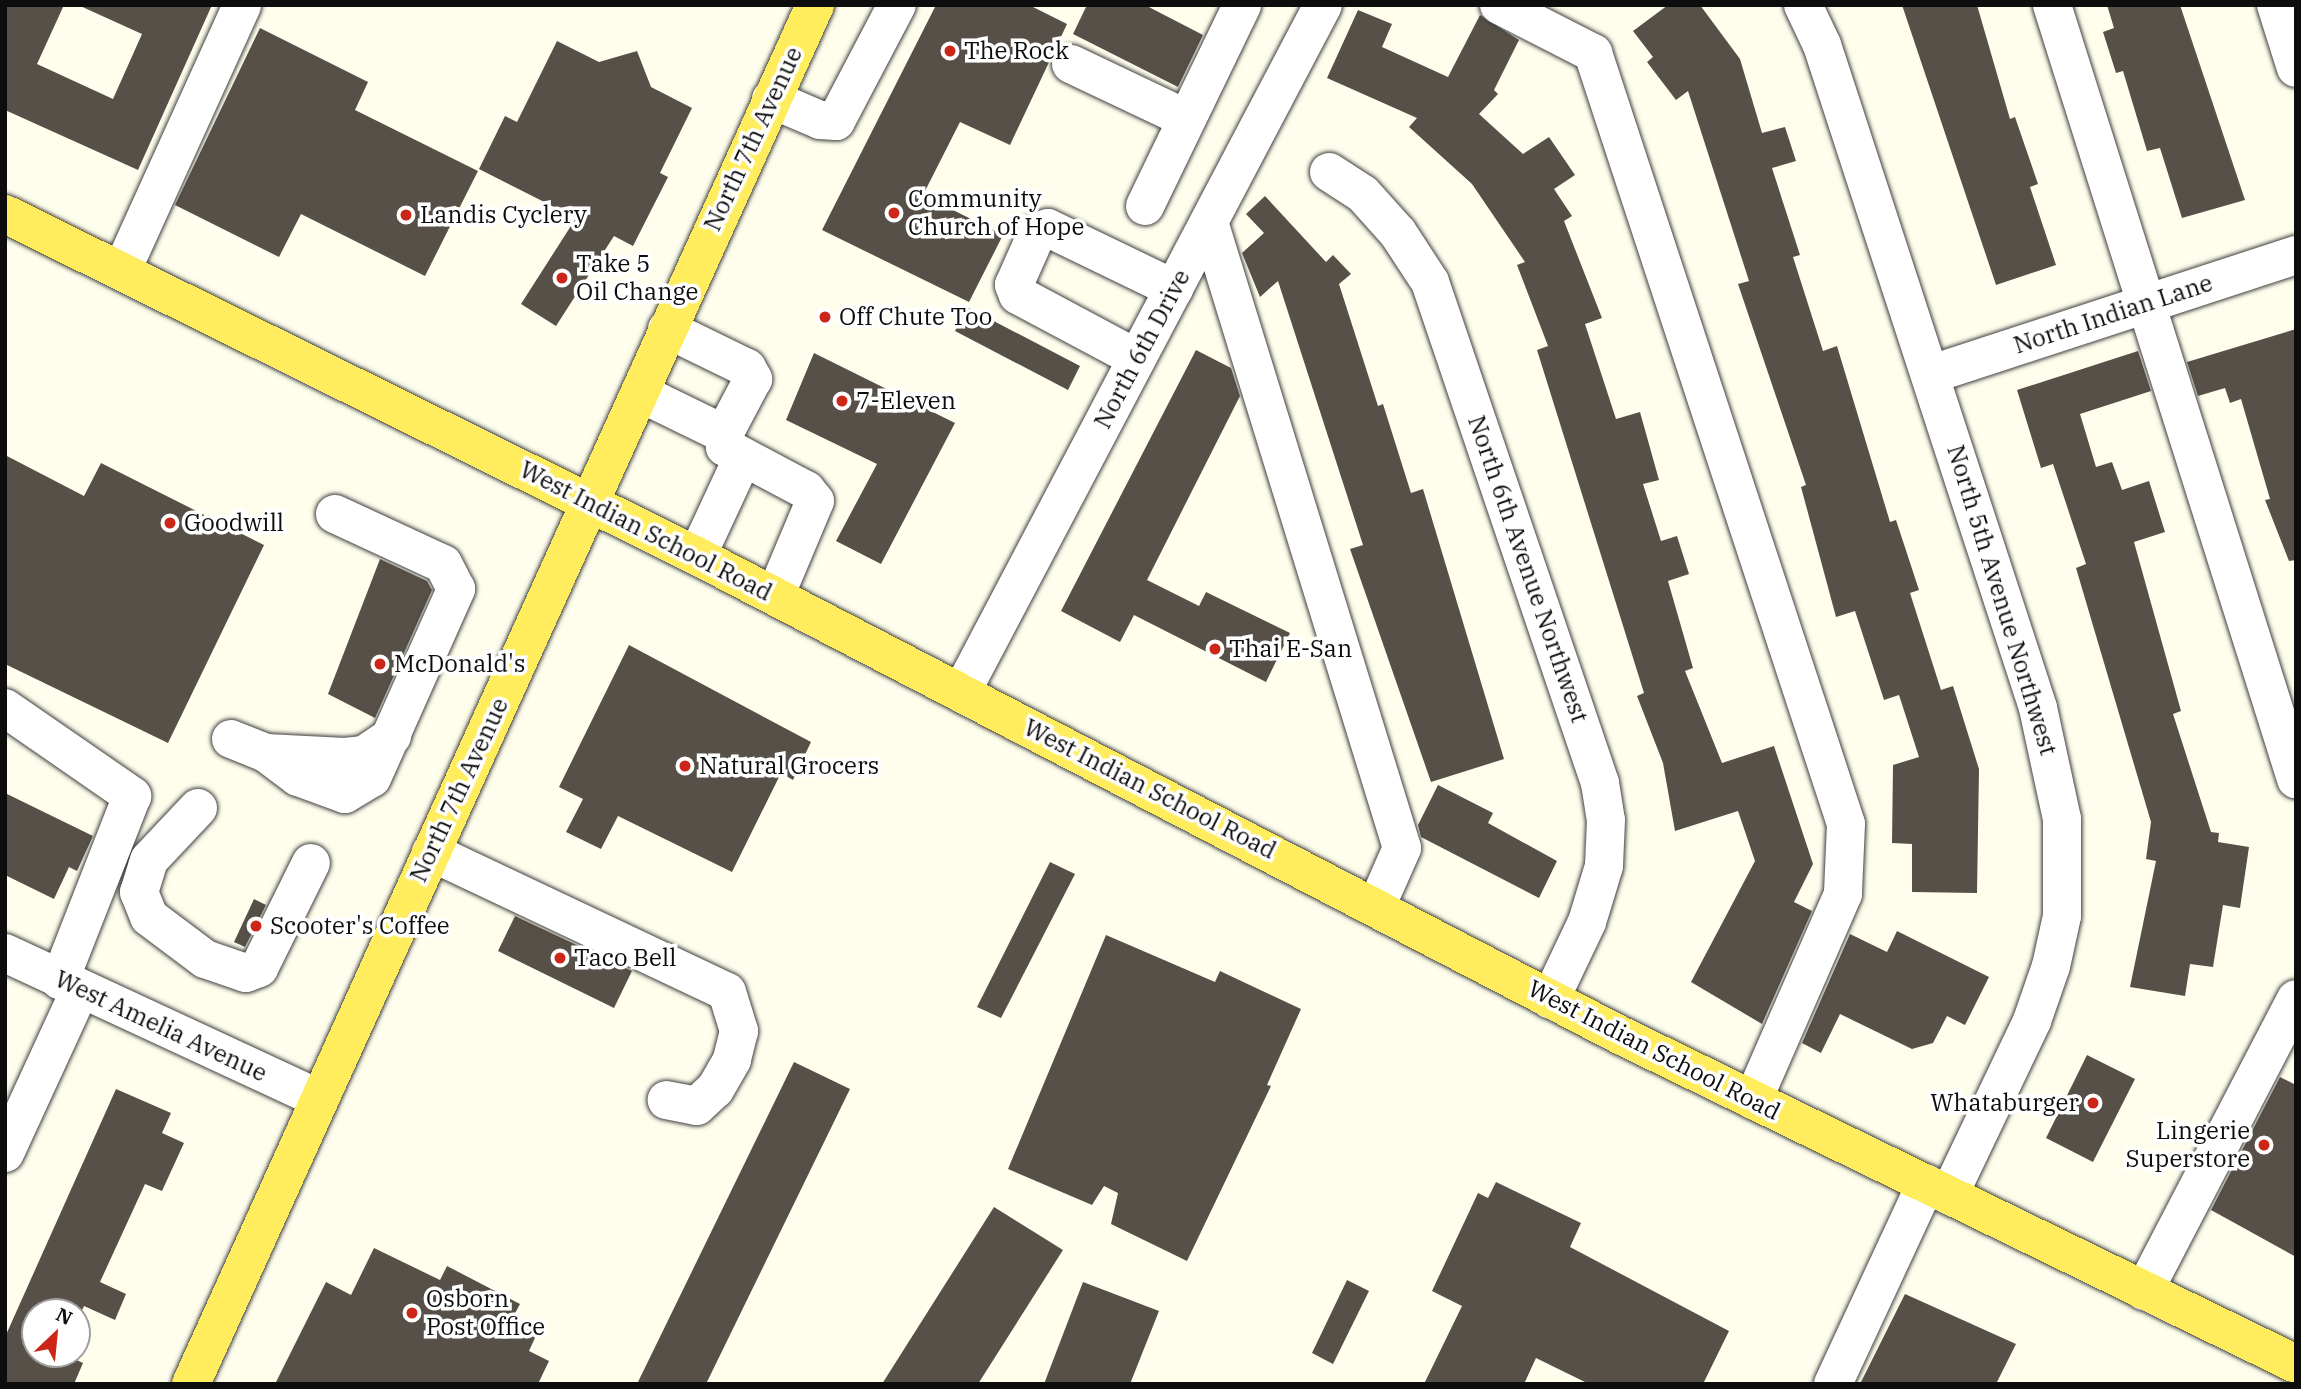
<!DOCTYPE html>
<style>
body{margin:0}
#map{position:relative;width:2301px;height:1389px;overflow:hidden;background:#fffeed;font-family:"IBM Plex Serif",serif}
div>[style]{position:absolute}
[style*='--x']{left:calc(var(--x)*1px);top:calc(var(--y)*1px);width:calc(var(--w)*1px);rotate:calc(var(--a)*1deg)}
.building>*{inset:0;background:#575048}
.roads{filter:drop-shadow(0 0 2px #404040) drop-shadow(0 0 2px #404040)}
.minor>*{height:38px;margin:-19px;padding:0 19px;transform-origin:19px;border-radius:19px;background:#fff}
.major>*{height:38px;margin:-19px;padding:0 19px;transform-origin:19px;border-radius:19px;background:#ffed5d}
.dots>*{width:19px;height:19px;translate:-50% -50%;box-sizing:border-box;border:4px solid #fff;border-radius:50%}
span{translate:-50% -50%;white-space:nowrap;text-align:center;line-height:1.15;-webkit-text-stroke:7px #fff;paint-order:stroke}
.poi-label{font-size:24px;color:#0d0d0d}
.left{translate:0 -50%;text-align:left}
.right{translate:-100% -50%;text-align:right}
.street-label{font-size:24px;color:#0d0d0d}
.frame{position:absolute;inset:0;border:7px solid #0d0d0d;pointer-events:none}
.north{position:absolute;left:21px;top:1298px;width:70px;height:70px;box-sizing:border-box;background:#fff;border:2px solid #9e9e9e;border-radius:50%;rotate:26deg;font-size:19px;font-weight:700;line-height:28px;text-align:center;color:#0d0d0d}
.north::after{content:'';display:block;margin:auto;width:24px;height:32px;background:#cb2617;clip-path:polygon(50% 0,100% 100%,50% 72%,0 100%)}
</style>
<div id="map">
<div class="building">
<div style="clip-path:polygon(5px 5px,64px 5px,37px 64px,113px 99px,142px 34px,78px 5px,212px 5px,138px 170px,5px 110px)"></div>
<div style="clip-path:polygon(936px 5px,1029px 5px,1067px 24px,1010px 145px,960px 122px,923px 195px,1003px 235px,969px 302px,822px 230px)"></div>
<div style="clip-path:polygon(1087px 5px,1145px 5px,1203px 35px,1178px 87px,1073px 34px)"></div>
<div style="clip-path:polygon(1668px 5px,1700px 5px,1740px 59px,1762px 133px,1785px 127px,1796px 161px,1772px 168px,1800px 255px,1793px 257px,1823px 351px,1837px 346px,1890px 522px,1896px 520px,1919px 590px,1910px 593px,1941px 690px,1953px 686px,1979px 769px,1977px 893px,1912px 892px,1912px 844px,1892px 843px,1893px 765px,1919px 757px,1899px 695px,1884px 700px,1855px 611px,1836px 617px,1801px 487px,1806px 485px,1738px 284px,1749px 281px,1688px 91px,1676px 100px,1647px 62px,1653px 57px,1633px 31px)"></div>
<div style="clip-path:polygon(1902px 5px,1977px 5px,2010px 119px,2015px 117px,2038px 184px,2030px 187px,2056px 265px,1996px 285px)"></div>
<div style="clip-path:polygon(2107px 5px,2180px 5px,2245px 200px,2182px 218px,2160px 148px,2147px 151px,2123px 71px,2116px 73px,2103px 32px,2114px 28px)"></div>
<div style="clip-path:polygon(1358px 10px,1392px 24px,1382px 47px,1448px 77px,1480px 15px,1519px 40px,1494px 90px,1498px 94px,1479px 114px,1523px 154px,1549px 137px,1575px 175px,1554px 189px,1572px 216px,1564px 221px,1602px 318px,1585px 324px,1616px 419px,1640px 412px,1659px 480px,1643px 484px,1661px 541px,1677px 536px,1689px 574px,1668px 581px,1693px 668px,1685px 671px,1722px 763px,1774px 746px,1813px 864px,1794px 902px,1812px 911px,1762px 1024px,1691px 982px,1755px 861px,1738px 811px,1675px 831px,1663px 763px,1637px 696px,1644px 693px,1537px 350px,1548px 346px,1517px 265px,1525px 262px,1472px 184px,1409px 127px,1417px 118px,1327px 78px)"></div>
<div style="clip-path:polygon(260px 28px,368px 82px,355px 110px,478px 171px,425px 276px,301px 214px,279px 257px,175px 205px)"></div>
<div style="clip-path:polygon(557px 41px,599px 62px,637px 51px,651px 87px,692px 108px,660px 173px,668px 177px,633px 246px,614px 236px,556px 326px,521px 304px,576px 218px,479px 169px,505px 116px,517px 122px)"></div>
<div style="clip-path:polygon(1265px 196px,1326px 262px,1333px 255px,1351px 274px,1339px 284px,1378px 406px,1383px 404px,1411px 493px,1423px 489px,1504px 759px,1431px 782px,1350px 549px,1363px 545px,1278px 281px,1260px 297px,1242px 253px,1264px 233px,1246px 214px)"></div>
<div style="clip-path:polygon(967px 307px,1080px 366px,1068px 390px,955px 331px)"></div>
<div style="clip-path:polygon(2296px 329px,2296px 560px,2289px 561px,2265px 500px,2270px 499px,2241px 399px,2230px 403px,2225px 388px,2198px 396px,2187px 362px)"></div>
<div style="clip-path:polygon(1196px 350px,1231px 368px,1240px 396px,1147px 580px,1199px 606px,1206px 592px,1290px 633px,1266px 682px,1134px 615px,1120px 642px,1061px 611px)"></div>
<div style="clip-path:polygon(2138px 351px,2151px 391px,2080px 414px,2096px 467px,2112px 462px,2122px 490px,2149px 481px,2165px 532px,2134px 542px,2181px 711px,2173px 714px,2211px 832px,2219px 833px,2218px 842px,2249px 847px,2240px 908px,2223px 905px,2213px 967px,2190px 964px,2185px 996px,2130px 987px,2156px 861px,2146px 859px,2151px 822px,2076px 568px,2086px 564px,2053px 464px,2041px 468px,2017px 390px)"></div>
<div style="clip-path:polygon(814px 353px,955px 423px,881px 564px,836px 541px,877px 464px,786px 420px)"></div>
<div style="clip-path:polygon(5px 455px,84px 496px,101px 463px,264px 545px,168px 743px,5px 664px)"></div>
<div style="clip-path:polygon(380px 559px,427px 581px,432px 590px,375px 718px,328px 694px)"></div>
<div style="clip-path:polygon(629px 645px,811px 742px,793px 780px,781px 773px,732px 872px,618px 816px,601px 849px,566px 832px,583px 799px,559px 787px)"></div>
<div style="clip-path:polygon(1438px 785px,1493px 813px,1488px 823px,1557px 861px,1539px 898px,1421px 837px,1418px 825px)"></div>
<div style="clip-path:polygon(5px 793px,93px 836px,77px 871px,69px 867px,54px 899px,5px 875px)"></div>
<div style="clip-path:polygon(1050px 862px,1075px 874px,1001px 1018px,977px 1007px)"></div>
<div style="clip-path:polygon(254px 899px,266px 905px,245px 947px,234px 942px)"></div>
<div style="clip-path:polygon(515px 916px,632px 971px,614px 1008px,498px 951px)"></div>
<div style="clip-path:polygon(1897px 931px,1989px 977px,1965px 1025px,1947px 1016px,1933px 1043px,1912px 1049px,1840px 1014px,1821px 1053px,1802px 1043px,1850px 934px,1887px 952px)"></div>
<div style="clip-path:polygon(1106px 935px,1215px 982px,1220px 971px,1301px 1009px,1267px 1085px,1271px 1086px,1187px 1261px,1111px 1224px,1118px 1193px,1104px 1186px,1092px 1205px,1008px 1169px)"></div>
<div style="clip-path:polygon(2087px 1055px,2135px 1079px,2093px 1162px,2046px 1138px)"></div>
<div style="clip-path:polygon(794px 1062px,850px 1089px,706px 1384px,637px 1384px)"></div>
<div style="clip-path:polygon(2280px 1077px,2296px 1085px,2296px 1257px,2211px 1210px)"></div>
<div style="clip-path:polygon(116px 1089px,171px 1113px,162px 1133px,184px 1143px,162px 1191px,145px 1184px,100px 1282px,126px 1294px,115px 1320px,84px 1306px,77px 1321px,77px 1312px,35px 1312px,35px 1354px,64px 1354px,83px 1363px,74px 1384px,5px 1384px,5px 1337px)"></div>
<div style="clip-path:polygon(1496px 1182px,1581px 1223px,1570px 1247px,1729px 1331px,1703px 1384px,1589px 1384px,1536px 1358px,1524px 1384px,1424px 1384px,1462px 1306px,1432px 1291px,1478px 1193px,1488px 1198px)"></div>
<div style="clip-path:polygon(994px 1207px,1063px 1250px,978px 1384px,882px 1384px)"></div>
<div style="clip-path:polygon(374px 1248px,440px 1280px,447px 1266px,520px 1304px,513px 1317px,539px 1329px,529px 1351px,549px 1361px,538px 1384px,275px 1384px,326px 1282px,351px 1295px)"></div>
<div style="clip-path:polygon(1347px 1280px,1369px 1291px,1333px 1364px,1312px 1353px)"></div>
<div style="clip-path:polygon(1083px 1282px,1159px 1311px,1130px 1384px,1044px 1384px)"></div>
<div style="clip-path:polygon(1905px 1294px,2016px 1344px,1996px 1384px,1860px 1384px)"></div>
</div>
<div class="roads">
<div class="minor">
<div style="--x:1499;--y:5;--w:106;--a:27.1"></div>
<div style="--x:1593;--y:53;--w:811;--a:71.83"></div>
<div style="--x:1846;--y:824;--w:70;--a:92.5"></div>
<div style="--x:1843;--y:894;--w:225;--a:113.6"></div>
<div style="--x:1803;--y:5;--w:44;--a:64.6"></div>
<div style="--x:1822;--y:45;--w:697;--a:71.95"></div>
<div style="--x:2038;--y:708;--w:114;--a:77.8"></div>
<div style="--x:2062;--y:819;--w:97;--a:90"></div>
<div style="--x:2062;--y:916;--w:51;--a:102.4"></div>
<div style="--x:2051;--y:966;--w:58;--a:109.1"></div>
<div style="--x:2032;--y:1021;--w:193;--a:115.5"></div>
<div style="--x:2052;--y:5;--w:812;--a:72.5"></div>
<div style="--x:2276;--y:5;--w:66;--a:72.4"></div>
<div style="--x:1071;--y:64;--w:128;--a:25.4"></div>
<div style="--x:771;--y:99;--w:53;--a:23.2"></div>
<div style="--x:820;--y:120;--w:16;--a:4"></div>
<div style="--x:836;--y:121;--w:131;--a:-62.3"></div>
<div style="--x:1329;--y:172;--w:40;--a:32.9"></div>
<div style="--x:1363;--y:194;--w:52;--a:48.1"></div>
<div style="--x:1398;--y:233;--w:59;--a:56.9"></div>
<div style="--x:1430;--y:282;--w:529;--a:71.26"></div>
<div style="--x:1600;--y:783;--w:37;--a:81"></div>
<div style="--x:1606;--y:820;--w:46;--a:92.5"></div>
<div style="--x:1604;--y:866;--w:59;--a:106.9"></div>
<div style="--x:1587;--y:922;--w:86;--a:115.4"></div>
<div style="--x:1145;--y:206;--w:223;--a:-64.2"></div>
<div style="--x:1210;--y:225;--w:652;--a:72.87"></div>
<div style="--x:1402;--y:848;--w:64;--a:113.8"></div>
<div style="--x:122;--y:270;--w:291;--a:-65.6"></div>
<div style="--x:667;--y:329;--w:89;--a:26"></div>
<div style="--x:747;--y:368;--w:13;--a:61"></div>
<div style="--x:753;--y:379;--w:62;--a:117.8"></div>
<div style="--x:724;--y:434;--w:13;--a:86"></div>
<div style="--x:725;--y:447;--w:92;--a:28"></div>
<div style="--x:806;--y:490;--w:14;--a:51"></div>
<div style="--x:815;--y:501;--w:103;--a:112.8"></div>
<div style="--x:1136;--y:358;--w:134;--a:-151.9"></div>
<div style="--x:1018;--y:295;--w:11;--a:-112"></div>
<div style="--x:1014;--y:285;--w:57;--a:-66.1"></div>
<div style="--x:1037;--y:233;--w:12;--a:-24"></div>
<div style="--x:1048;--y:228;--w:140;--a:25.8"></div>
<div style="--x:1932;--y:374;--w:383;--a:-18.1"></div>
<div style="--x:640;--y:393;--w:93;--a:26"></div>
<div style="--x:697;--y:556;--w:109;--a:-65.1"></div>
<div style="--x:961;--y:693;--w:777;--a:-62.25"></div>
<div style="--x:5;--y:708;--w:155;--a:34.7"></div>
<div style="--x:132;--y:796;--w:198;--a:111.4"></div>
<div style="--x:231;--y:739;--w:38;--a:22"></div>
<div style="--x:266;--y:753;--w:79;--a:2.9"></div>
<div style="--x:345;--y:757;--w:19;--a:-6"></div>
<div style="--x:364;--y:755;--w:34;--a:-34"></div>
<div style="--x:266;--y:753;--w:40;--a:37"></div>
<div style="--x:298;--y:777;--w:50;--a:19.9"></div>
<div style="--x:345;--y:794;--w:31;--a:-31"></div>
<div style="--x:372;--y:778;--w:207;--a:-66"></div>
<div style="--x:456;--y:589;--w:28;--a:-117"></div>
<div style="--x:443;--y:564;--w:119;--a:-155.2"></div>
<div style="--x:198;--y:808;--w:71;--a:133.3"></div>
<div style="--x:149;--y:860;--w:34;--a:107"></div>
<div style="--x:139;--y:892;--w:27;--a:68"></div>
<div style="--x:149;--y:917;--w:70;--a:36.9"></div>
<div style="--x:205;--y:959;--w:43;--a:18.9"></div>
<div style="--x:246;--y:973;--w:14;--a:-21"></div>
<div style="--x:259;--y:968;--w:117;--a:-63.7"></div>
<div style="--x:431;--y:852;--w:327;--a:25.3"></div>
<div style="--x:727;--y:992;--w:41;--a:72.9"></div>
<div style="--x:739;--y:1031;--w:30;--a:104"></div>
<div style="--x:732;--y:1060;--w:34;--a:120"></div>
<div style="--x:715;--y:1089;--w:25;--a:137"></div>
<div style="--x:697;--y:1106;--w:31;--a:-169"></div>
<div style="--x:5;--y:953;--w:345;--a:24.9"></div>
<div style="--x:5;--y:1153;--w:179;--a:-65.3"></div>
<div style="--x:2144;--y:1291;--w:329;--a:-62.5"></div>
<div style="--x:1833;--y:1384;--w:221;--a:-65.1"></div>
</div>
<div class="major">
<div style="--x:5;--y:214;--w:772;--a:26.3"></div>
<div style="--x:697;--y:556;--w:1042;--a:27.43"></div>
<div style="--x:1622;--y:1036;--w:750;--a:25.95"></div>
<div style="--x:191;--y:1384;--w:1514;--a:-65.65"></div>
</div>
</div>
<div class="dots">
<div style="left:950px;top:51px;background:#cb2617"></div>
<div style="left:894px;top:213px;background:#cb2617"></div>
<div style="left:406px;top:215px;background:#cb2617"></div>
<div style="left:562px;top:278px;background:#cb2617"></div>
<div style="left:825px;top:317px;background:#cb2617"></div>
<div style="left:842px;top:401px;background:#cb2617"></div>
<div style="left:170px;top:523px;background:#cb2617"></div>
<div style="left:1215px;top:649px;background:#cb2617"></div>
<div style="left:380px;top:664px;background:#cb2617"></div>
<div style="left:685px;top:766px;background:#cb2617"></div>
<div style="left:256px;top:926px;background:#cb2617"></div>
<div style="left:560px;top:958px;background:#cb2617"></div>
<div style="left:2093px;top:1103px;background:#cb2617"></div>
<div style="left:2264px;top:1145px;background:#cb2617"></div>
<div style="left:412px;top:1313px;background:#cb2617"></div>
</div>
<div class="poi-label">
<span class="left" style="left:964px;top:51px">The Rock</span>
<span class="left" style="left:908px;top:213px">Community<br>Church of Hope</span>
<span class="left" style="left:420px;top:215px">Landis Cyclery</span>
<span class="left" style="left:576px;top:278px">Take 5<br>Oil Change</span>
<span class="left" style="left:839px;top:317px">Off Chute Too</span>
<span class="left" style="left:856px;top:401px">7-Eleven</span>
<span class="left" style="left:184px;top:523px">Goodwill</span>
<span class="left" style="left:1229px;top:649px">Thai E-San</span>
<span class="left" style="left:394px;top:664px">McDonald's</span>
<span class="left" style="left:699px;top:766px">Natural Grocers</span>
<span class="left" style="left:270px;top:926px">Scooter's Coffee</span>
<span class="left" style="left:574px;top:958px">Taco Bell</span>
<span class="right" style="left:2079px;top:1103px">Whataburger</span>
<span class="right" style="left:2250px;top:1145px">Lingerie<br>Superstore</span>
<span class="left" style="left:426px;top:1313px">Osborn<br>Post Office</span>
</div>
<div class="street-label">
<span style="left:753px;top:139px;rotate:-65deg">North 7th Avenue</span>
<span style="left:2113px;top:314px;rotate:-18deg">North Indian Lane</span>
<span style="left:1142px;top:349px;rotate:-62deg">North 6th Drive</span>
<span style="left:646px;top:531px;rotate:27deg">West Indian School Road</span>
<span style="left:1528px;top:569px;rotate:71deg">North 6th Avenue Northwest</span>
<span style="left:2002px;top:600px;rotate:73deg">North 5th Avenue Northwest</span>
<span style="left:1150px;top:789px;rotate:27deg">West Indian School Road</span>
<span style="left:459px;top:790px;rotate:-65deg">North 7th Avenue</span>
<span style="left:161px;top:1026px;rotate:25deg">West Amelia Avenue</span>
<span style="left:1654px;top:1050px;rotate:27deg">West Indian School Road</span>
</div>
<div class="frame"></div>
<div class="north">N</div>
</div>
